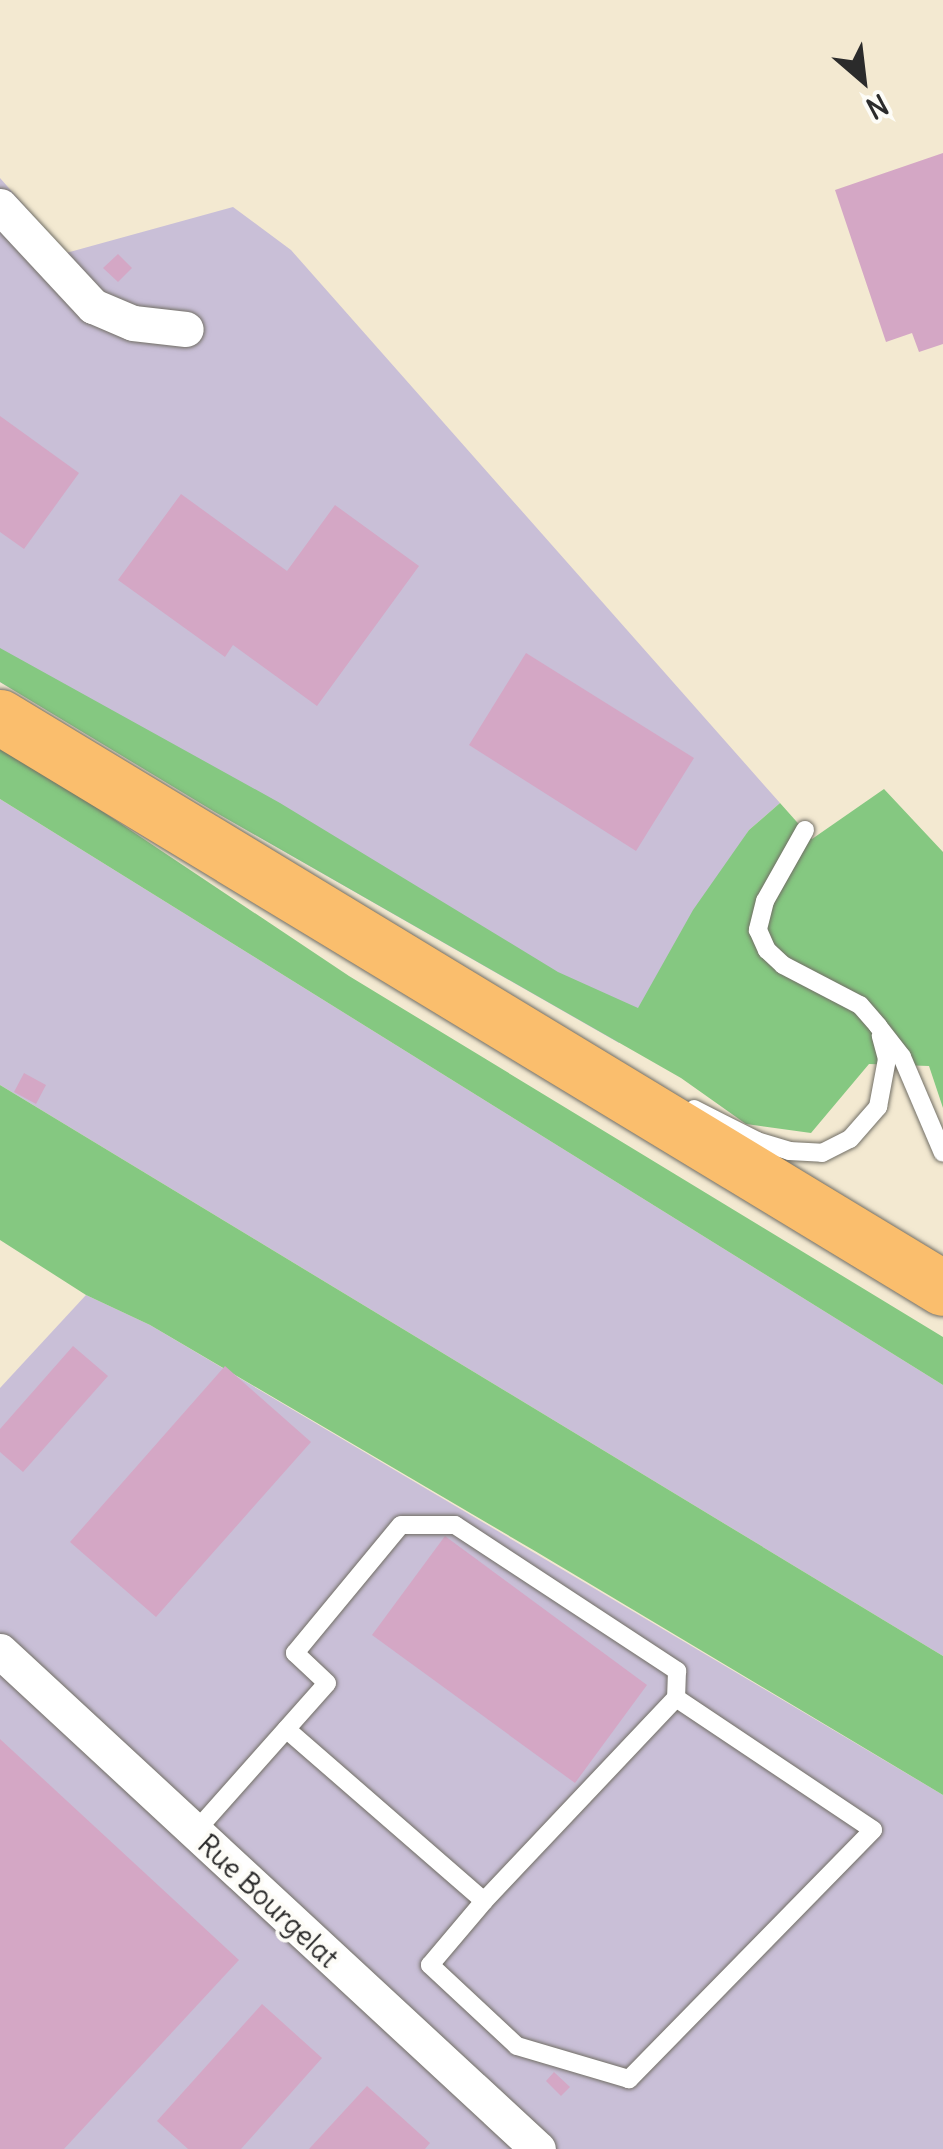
<!DOCTYPE html>
<style>
body{margin:0}
#map{position:relative;width:943px;height:2149px;overflow:hidden;background:#f3e9d1;font-family:Delius,sans-serif}
div>[style]{position:absolute}
[style*='--x']{left:calc(var(--x)*1px);top:calc(var(--y)*1px);width:calc(var(--w)*1px);rotate:calc(var(--a)*1deg)}
.industrial>*{inset:0;background:#c9bfd7}
.green>*{inset:0;background:#85c881}
.building>*{inset:0;background:#d4a7c5}
.roads{filter:drop-shadow(0 0 2px #716e65) drop-shadow(0 0 2px #716e65)}
.lane>*{height:18px;margin:-9px;padding:0 9px;transform-origin:9px;border-radius:9px;background:#fff}
.street>*{height:35px;margin:-17.5px;padding:0 17.5px;transform-origin:17.5px;border-radius:17.5px;background:#fff}
.primary>*{height:55px;margin:-27.5px;padding:0 27.5px;transform-origin:27.5px;border-radius:27.5px;background:#fabe6d}
span{translate:-50% -50%;white-space:nowrap;text-align:center;line-height:1.15;-webkit-text-stroke:8px #fdfcf7;paint-order:stroke}
.street-label{font-size:28px;color:#2b2b2b}
.north{position:absolute;left:813px;top:30px;width:100px;height:100px;-webkit-text-stroke:8px #fdfcf7;paint-order:stroke;rotate:152deg;font-size:28px;font-weight:700;line-height:40px;text-align:center;color:#2b2b2b}
.north::after{content:'';display:block;margin:auto;width:35px;height:45px;background:#2b2b2b;clip-path:polygon(50% 0,100% 100%,50% 72%,0 100%)}
</style>
<div id="map">
<div class="industrial">
<div style="clip-path:polygon(0 178px,66px 253px,233px 207px,291px 250px,780px 803px,749px 830px,619px 1043px,215px 812px,0 682px)"></div>
<div style="clip-path:polygon(0 799px,943px 1385px,943px 1656px,0 1085px)"></div>
<div style="clip-path:polygon(86px 1295px,150px 1325px,943px 1795px,943px 2149px,0 2149px,0 1388px)"></div>
</div>
<div class="green">
<div style="clip-path:polygon(0 648px,280px 803px,558px 972px,638px 1008px,693px 910px,749px 830px,780px 803px,812px 839px,884px 789px,943px 852px,943px 1108px,929px 1066px,869px 1064px,811px 1133px,746px 1124px,681px 1078px,215px 812px,0 682px)"></div>
<div style="clip-path:polygon(0 743px,349px 976px,943px 1337px,943px 1385px,0 799px)"></div>
<div style="clip-path:polygon(0 1085px,943px 1656px,943px 1795px,535px 1551px,150px 1325px,86px 1295px,0 1240px)"></div>
</div>
<div class="building">
<div style="clip-path:polygon(943px 153px,943px 344px,919px 352px,912px 333px,886px 342px,835px 190px)"></div>
<div style="clip-path:polygon(118px 254px,132px 268px,118px 282px,103px 268px)"></div>
<div style="clip-path:polygon(0 416px,79px 473px,24px 549px,0 532px)"></div>
<div style="clip-path:polygon(181px 494px,287px 571px,335px 505px,419px 566px,317px 706px,233px 645px,225px 657px,118px 580px)"></div>
<div style="clip-path:polygon(526px 653px,694px 758px,636px 851px,469px 745px)"></div>
<div style="clip-path:polygon(24px 1073px,46px 1085px,36px 1104px,14px 1092px)"></div>
<div style="clip-path:polygon(73px 1346px,108px 1376px,23px 1472px,0 1452px,0 1429px)"></div>
<div style="clip-path:polygon(225px 1366px,311px 1442px,156px 1617px,70px 1542px)"></div>
<div style="clip-path:polygon(445px 1536px,647px 1685px,575px 1783px,372px 1635px)"></div>
<div style="clip-path:polygon(0 1739px,239px 1960px,64px 2149px,0 2149px)"></div>
<div style="clip-path:polygon(262px 2004px,322px 2058px,241px 2149px,188px 2149px,157px 2121px)"></div>
<div style="clip-path:polygon(554px 2072px,570px 2087px,561px 2096px,546px 2081px)"></div>
<div style="clip-path:polygon(367px 2086px,430px 2143px,425px 2149px,309px 2149px)"></div>
</div>
<div class="roads">
<div class="lane">
<div style="--x:805;--y:830;--w:81;--a:119.4"></div>
<div style="--x:765;--y:901;--w:30;--a:104"></div>
<div style="--x:758;--y:930;--w:22;--a:66"></div>
<div style="--x:767;--y:950;--w:22;--a:43"></div>
<div style="--x:783;--y:965;--w:87;--a:27.5"></div>
<div style="--x:860;--y:1005;--w:28;--a:49"></div>
<div style="--x:878;--y:1026;--w:39;--a:52"></div>
<div style="--x:902;--y:1057;--w:104;--a:66.9"></div>
<div style="--x:694;--y:1109;--w:71;--a:26.9"></div>
<div style="--x:757;--y:1141;--w:34;--a:17"></div>
<div style="--x:789;--y:1151;--w:33;--a:3"></div>
<div style="--x:822;--y:1153;--w:31;--a:-27"></div>
<div style="--x:850;--y:1139;--w:43;--a:-48.8"></div>
<div style="--x:878;--y:1107;--w:49;--a:-79.4"></div>
<div style="--x:887;--y:1059;--w:24;--a:-105"></div>
<div style="--x:194;--y:1833;--w:200;--a:-48.4"></div>
<div style="--x:327;--y:1683;--w:44;--a:-136.8"></div>
<div style="--x:295;--y:1653;--w:166;--a:-50.4"></div>
<div style="--x:401;--y:1525;--w:54;--a:0"></div>
<div style="--x:455;--y:1525;--w:266;--a:33.3"></div>
<div style="--x:677;--y:1671;--w:27;--a:92"></div>
<div style="--x:676;--y:1698;--w:237;--a:33.8"></div>
<div style="--x:873;--y:1830;--w:349;--a:134.4"></div>
<div style="--x:629;--y:2079;--w:117;--a:-163.6"></div>
<div style="--x:517;--y:2046;--w:119;--a:-137"></div>
<div style="--x:430;--y:1965;--w:84;--a:-49.8"></div>
<div style="--x:484;--y:1901;--w:262;--a:-139"></div>
<div style="--x:484;--y:1901;--w:279;--a:-46.6"></div>
</div>
<div class="street">
<div style="--x:0;--y:206;--w:137;--a:47.1"></div>
<div style="--x:93;--y:306;--w:43;--a:23"></div>
<div style="--x:133;--y:323;--w:53;--a:6.5"></div>
<div style="--x:0;--y:1651;--w:733;--a:42.79"></div>
</div>
<div class="primary">
<div style="--x:0;--y:717;--w:1102;--a:31.2"></div>
</div>
</div>
<div class="street-label">
<span style="left:268px;top:1901px;rotate:43deg">Rue Bourgelat</span>
</div>
<div class="north">N</div>
</div>
